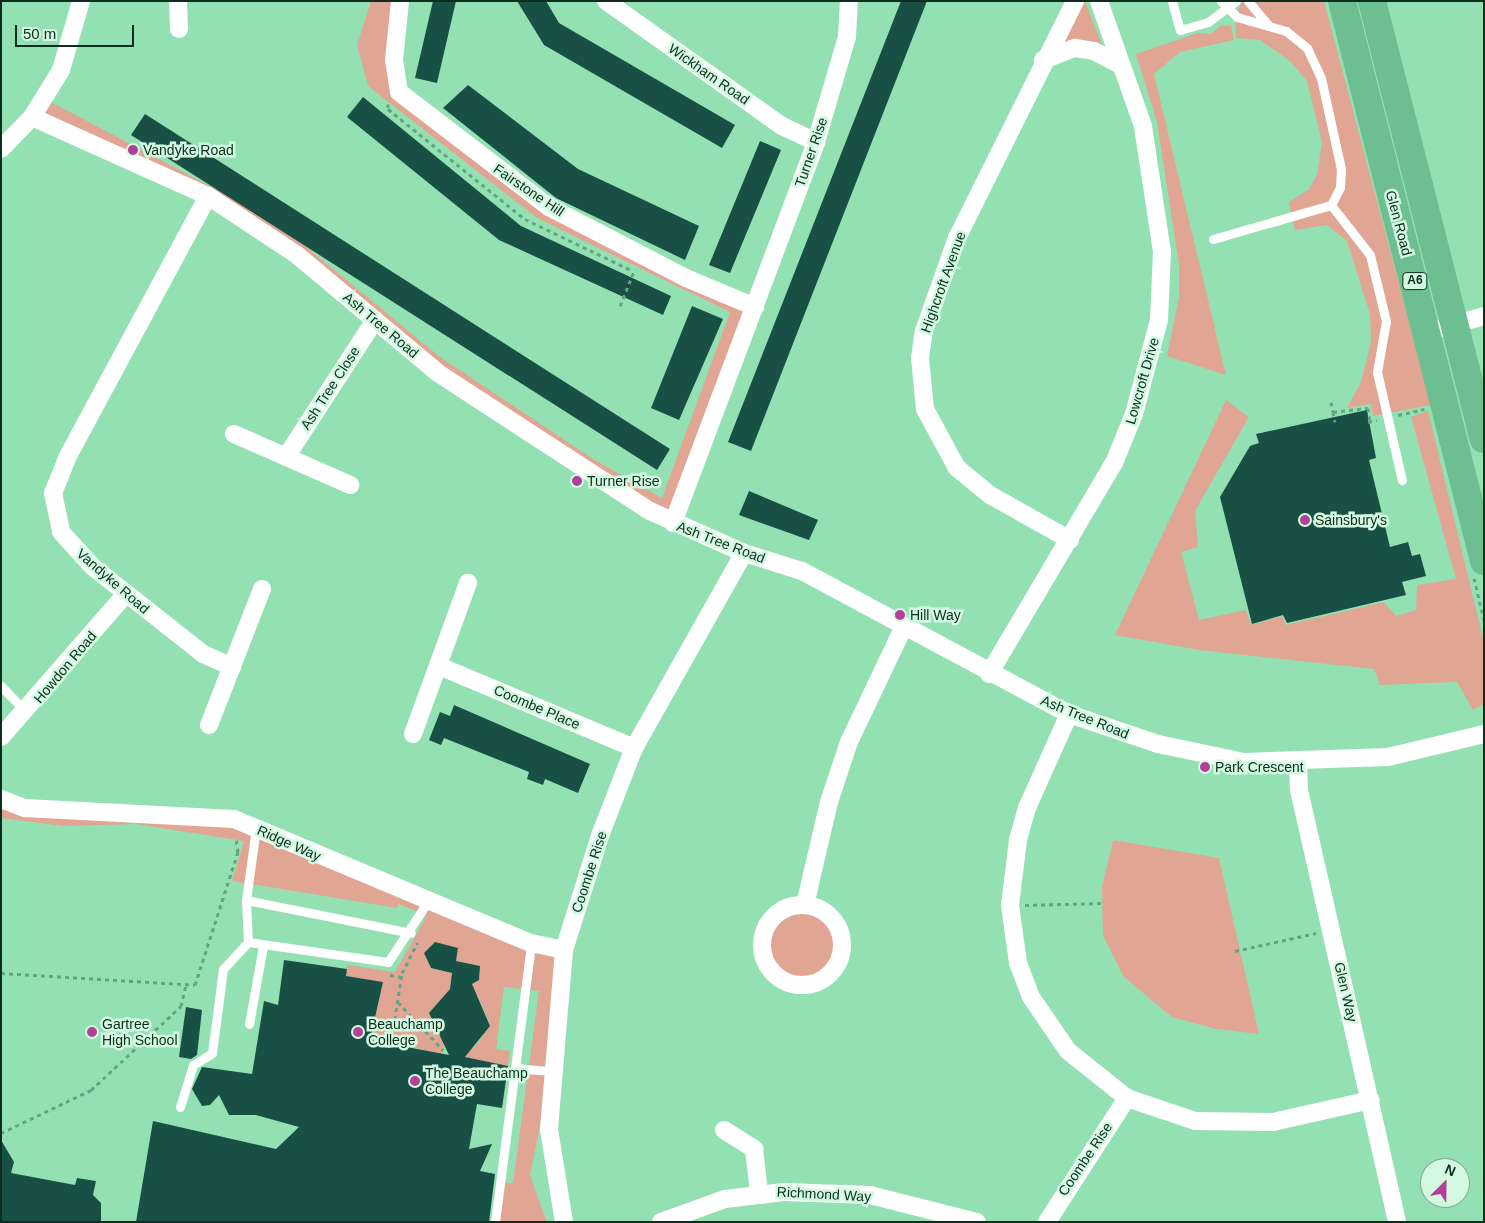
<!DOCTYPE html>
<style>
body{margin:0}
#map{position:relative;width:1485px;height:1223px;overflow:hidden;background:#93e1b3;font-family:Arial,sans-serif}
div>[style]{position:absolute}
[style*='--x']{left:calc(var(--x)*1px);top:calc(var(--y)*1px);width:calc(var(--w)*1px);rotate:calc(var(--a)*1deg)}
.green>*{inset:0;background:#e1a593}
.round{border-radius:50%}
.building>*{inset:0;background:#195045}
.path>*{height:3px;margin-top:-1.5px;transform-origin:0;background:repeating-linear-gradient(90deg,#65a480 0 4px,transparent 0 8px)}
.lane>*{height:9px;margin:-4.5px;padding:0 4.5px;transform-origin:4.5px;border-radius:4.5px;background:#fff}
.street>*{height:18px;margin:-9px;padding:0 9px;transform-origin:9px;border-radius:9px;background:#fff}
.street>.ring{margin:-9px;padding:0;box-sizing:content-box;background:none;border:18px solid #fff;border-radius:50%}
.highway>*{height:28px;margin:-14px;padding:0 14px;transform-origin:14px;border-radius:14px;background:#6dbf91}
.dots>*{width:14px;height:14px;translate:-50% -50%;box-sizing:border-box;border:2px solid #d3f9e1;border-radius:50%}
span{translate:-50% -50%;white-space:nowrap;text-align:center;line-height:1.15;-webkit-text-stroke:5px #d3f9e1;paint-order:stroke}
.shield-label span{padding:1px 4px;background:#d3f9e1;border:1px solid;border-radius:4px;-webkit-text-stroke-width:0}
.shield-label{font-size:12px;color:#0d2e1d;font-weight:700}
.street-label{font-size:14px;color:#0d2e1d}
.poi-label{font-size:14px;color:#0d2e1d}
.left{translate:0 -50%;text-align:left}
.frame{position:absolute;inset:0;border:2px solid #0d2e1d;pointer-events:none}
.north{position:absolute;left:1420px;top:1158px;width:50px;height:50px;box-sizing:border-box;background:#d3f9e1;border:1px solid #84a893;border-radius:50%;rotate:23deg;font-size:14px;font-weight:700;line-height:20px;text-align:center;color:#0d2e1d}
.north::after{content:'';display:block;margin:auto;width:18px;height:22px;background:#b33f99;clip-path:polygon(50% 0,100% 100%,50% 72%,0 100%)}
.scale{position:absolute;left:15px;top:25px;width:119px;height:22px;box-sizing:border-box;border:2px solid #0d2e1d;border-top:0;padding-left:6px;font-size:15px;line-height:18px;white-space:nowrap;color:#0d2e1d;-webkit-text-stroke:4px #d3f9e1;paint-order:stroke}
</style>
<div id="map">
<div class="green">
<div style="clip-path:polygon(371px 1px,400px 1px,399px 92px,549px 207px,755px 307px,673px 523px,585px 470px,208px 196px,32px 117px,51px 102px,227px 195px,304px 245px,440px 357px,593px 459px,662px 498px,730px 312px,537px 218px,368px 86px,357px 45px)"></div>
<div style="clip-path:polygon(1081px 1px,1085px 1px,1102px 45px,1060px 43px)"></div>
<div style="clip-path:polygon(1242px 1px,1324px 1px,1431px 405px,1373px 416px,1371px 404px,1347px 408px,1361px 382px,1371px 342px,1370px 314px,1347px 241px,1327px 225px,1295px 230px,1289px 202px,1309px 189px,1317px 175px,1322px 142px,1307px 81px,1290px 61px,1260px 40px,1236px 38px,1235px 17px)"></div>
<div style="clip-path:polygon(1220px 26px,1231px 26px,1234px 40px,1180px 52px,1154px 74px,1226px 375px,1167px 356px,1179px 297px,1179px 264px,1157px 122px,1136px 54px,1198px 33px,1211px 34px)"></div>
<div style="clip-path:polygon(1226px 400px,1249px 417px,1195px 511px,1198px 547px,1181px 552px,1199px 620px,1246px 610px,1251px 625px,1282px 616px,1286px 625px,1384px 602px,1396px 616px,1416px 610px,1417px 585px,1456px 579px,1411px 417px,1428px 411px,1484px 642px,1484px 704px,1473px 710px,1457px 682px,1380px 685px,1374px 669px,1199px 650px,1115px 635px)"></div>
<div style="clip-path:polygon(1px 799px,234px 819px,564px 950px,551px 1071px,530px 1175px,547px 1222px,495px 1222px,501px 1182px,513px 1183px,539px 991px,504px 987px,496px 1049px,510px 1051px,508px 1066px,464px 1057px,465px 1048px,474px 1048px,490px 1026px,478px 996px,463px 994px,464px 988px,479px 980px,480px 966px,456px 961px,458px 948px,435px 942px,424px 953px,431px 968px,452px 973px,450px 989px,429px 1013px,444px 1045px,442px 1054px,408px 1046px,408px 1055px,394px 1052px,396px 1044px,370px 1040px,383px 982px,346px 976px,347px 965px,395px 972px,425px 919px,428px 905px,423px 914px,399px 904px,397px 908px,232px 881px,244px 841px,135px 824px,64px 826px,1px 818px)"></div>
<div style="clip-path:polygon(1113px 840px,1219px 858px,1259px 1034px,1216px 1029px,1172px 1017px,1124px 977px,1103px 936px,1102px 887px)"></div>
<div class="round" style="left:769px;top:912px;width:66px;height:66px"></div>
</div>
<div class="building">
<div style="clip-path:polygon(433px 1px,456px 1px,437px 83px,415px 78px)"></div>
<div style="clip-path:polygon(517px 1px,546px 1px,559px 23px,735px 125px,722px 148px,544px 45px)"></div>
<div style="clip-path:polygon(901px 1px,927px 1px,751px 451px,728px 442px)"></div>
<div style="clip-path:polygon(468px 85px,578px 169px,699px 226px,685px 260px,556px 198px,443px 108px)"></div>
<div style="clip-path:polygon(363px 97px,521px 226px,671px 296px,663px 315px,499px 240px,347px 117px)"></div>
<div style="clip-path:polygon(145px 114px,670px 449px,657px 470px,131px 135px)"></div>
<div style="clip-path:polygon(760px 141px,781px 150px,730px 273px,709px 265px)"></div>
<div style="clip-path:polygon(692px 306px,723px 319px,679px 420px,651px 408px)"></div>
<div style="clip-path:polygon(1367px 410px,1376px 458px,1369px 460px,1390px 547px,1408px 542px,1412px 556px,1420px 554px,1426px 576px,1402px 582px,1406px 595px,1287px 623px,1283px 615px,1252px 624px,1220px 497px,1250px 446px,1259px 443px,1256px 434px)"></div>
<div style="clip-path:polygon(749px 491px,818px 520px,809px 540px,739px 515px)"></div>
<div style="clip-path:polygon(454px 705px,590px 764px,578px 793px,545px 779px,543px 785px,527px 779px,529px 772px,444px 738px,441px 745px,429px 740px,440px 712px,450px 716px)"></div>
<div style="clip-path:polygon(435px 942px,458px 948px,456px 961px,480px 966px,479px 980px,472px 984px,490px 1026px,465px 1057px,508px 1066px,502px 1108px,477px 1104px,469px 1149px,492px 1144px,480px 1171px,495px 1174px,489px 1222px,136px 1222px,153px 1121px,276px 1149px,299px 1127px,256px 1115px,229px 1115px,219px 1095px,210px 1105px,202px 1106px,192px 1089px,202px 1067px,252px 1074px,264px 1001px,278px 1005px,284px 960px,347px 969px,346px 976px,383px 982px,370px 1040px,449px 1055px,429px 1013px,450px 989px,452px 973px,431px 968px,424px 953px)"></div>
<div style="clip-path:polygon(186px 1007px,202px 1010px,197px 1055px,191px 1059px,179px 1057px)"></div>
<div style="clip-path:polygon(1px 1140px,14px 1162px,11px 1173px,75px 1185px,77px 1178px,96px 1181px,93px 1195px,101px 1203px,101px 1222px,1px 1222px)"></div>
</div>
<div class="path">
<div style="--x:388;--y:104;--w:5;--a:90"></div>
<div style="--x:388;--y:109;--w:176;--a:38.8"></div>
<div style="--x:525;--y:219;--w:118;--a:25.7"></div>
<div style="--x:620;--y:306;--w:40;--a:-68"></div>
<div style="--x:1331;--y:402;--w:10;--a:79"></div>
<div style="--x:1333;--y:412;--w:35;--a:-7"></div>
<div style="--x:1368;--y:408;--w:14;--a:82"></div>
<div style="--x:1333;--y:412;--w:10;--a:79"></div>
<div style="--x:1398;--y:415;--w:27;--a:-13"></div>
<div style="--x:1368;--y:422;--w:9;--a:-13"></div>
<div style="--x:1474;--y:578;--w:43;--a:76.6"></div>
<div style="--x:1025;--y:905;--w:79;--a:-1.5"></div>
<div style="--x:1235;--y:951;--w:83;--a:-12.5"></div>
<div style="--x:1;--y:973;--w:194;--a:3.5"></div>
<div style="--x:195;--y:985;--w:140;--a:-72.1"></div>
<div style="--x:238;--y:852;--w:15;--a:-98"></div>
<div style="--x:390;--y:975;--w:11;--a:10"></div>
<div style="--x:398;--y:1002;--w:66;--a:46.8"></div>
<div style="--x:391;--y:1043;--w:71;--a:-81.1"></div>
<div style="--x:402;--y:973;--w:34;--a:-63"></div>
<div style="--x:1;--y:1133;--w:100;--a:-25.5"></div>
<div style="--x:91;--y:1090;--w:123;--a:-43"></div>
<div style="--x:181;--y:1006;--w:22;--a:-77"></div>
</div>
<div class="lane">
<div style="--x:1172;--y:1;--w:30;--a:75"></div>
<div style="--x:1180;--y:30;--w:29;--a:-16"></div>
<div style="--x:1208;--y:22;--w:35;--a:-37"></div>
<div style="--x:1248;--y:1;--w:30;--a:50"></div>
<div style="--x:1331;--y:205;--w:63;--a:52"></div>
<div style="--x:1370;--y:255;--w:68;--a:76.4"></div>
<div style="--x:1386;--y:321;--w:52;--a:100"></div>
<div style="--x:1377;--y:372;--w:111;--a:77"></div>
<div style="--x:1213;--y:239;--w:123;--a:-16.1"></div>
<div style="--x:1331;--y:205;--w:20;--a:-63"></div>
<div style="--x:1340;--y:187;--w:18;--a:-87"></div>
<div style="--x:1341;--y:169;--w:93;--a:-102.4"></div>
<div style="--x:1321;--y:78;--w:33;--a:-115"></div>
<div style="--x:1307;--y:48;--w:27;--a:-141"></div>
<div style="--x:1286;--y:31;--w:51;--a:-164.1"></div>
<div style="--x:1237;--y:17;--w:23;--a:-135"></div>
<div style="--x:1;--y:686;--w:36;--a:46"></div>
<div style="--x:256;--y:828;--w:73;--a:97.9"></div>
<div style="--x:246;--y:900;--w:42;--a:87.3"></div>
<div style="--x:248;--y:942;--w:141;--a:8.1"></div>
<div style="--x:388;--y:962;--w:73;--a:-56.7"></div>
<div style="--x:246;--y:900;--w:168;--a:11.3"></div>
<div style="--x:249;--y:1024;--w:79;--a:-79.8"></div>
<div style="--x:515;--y:1068;--w:36;--a:5"></div>
<div style="--x:180;--y:1107;--w:44;--a:-72.8"></div>
<div style="--x:193;--y:1065;--w:22;--a:-32"></div>
<div style="--x:212;--y:1053;--w:85;--a:-82.5"></div>
<div style="--x:223;--y:969;--w:37;--a:-47"></div>
<div style="--x:495;--y:1222;--w:281;--a:-82.6"></div>
</div>
<div class="street">
<div style="--x:178;--y:1;--w:28;--a:88"></div>
<div style="--x:400;--y:1;--w:59;--a:95.8"></div>
<div style="--x:394;--y:60;--w:32;--a:81"></div>
<div style="--x:399;--y:92;--w:189;--a:37.5"></div>
<div style="--x:549;--y:207;--w:154;--a:27.4"></div>
<div style="--x:686;--y:278;--w:75;--a:22.8"></div>
<div style="--x:606;--y:1;--w:216;--a:35.4"></div>
<div style="--x:782;--y:126;--w:38;--a:25"></div>
<div style="--x:1043;--y:60;--w:34;--a:-21"></div>
<div style="--x:1075;--y:48;--w:19;--a:9"></div>
<div style="--x:1094;--y:51;--w:30;--a:28"></div>
<div style="--x:32;--y:117;--w:193;--a:24.2"></div>
<div style="--x:208;--y:196;--w:107;--a:33.5"></div>
<div style="--x:297;--y:255;--w:184;--a:39.9"></div>
<div style="--x:438;--y:373;--w:253;--a:33.1"></div>
<div style="--x:650;--y:511;--w:103;--a:24.1"></div>
<div style="--x:744;--y:553;--w:61;--a:17.2"></div>
<div style="--x:802;--y:571;--w:303;--a:28.2"></div>
<div style="--x:1069;--y:714;--w:94;--a:18.6"></div>
<div style="--x:1158;--y:744;--w:88;--a:11.8"></div>
<div style="--x:1244;--y:762;--w:144;--a:-2"></div>
<div style="--x:1388;--y:757;--w:99;--a:-13.5"></div>
<div style="--x:1;--y:149;--w:45;--a:-45.9"></div>
<div style="--x:32;--y:117;--w:55;--a:-58.3"></div>
<div style="--x:61;--y:70;--w:72;--a:-73.8"></div>
<div style="--x:208;--y:196;--w:295;--a:118.3"></div>
<div style="--x:68;--y:456;--w:40;--a:112"></div>
<div style="--x:53;--y:493;--w:40;--a:78"></div>
<div style="--x:61;--y:532;--w:47;--a:47.6"></div>
<div style="--x:93;--y:567;--w:140;--a:38.3"></div>
<div style="--x:203;--y:654;--w:32;--a:24"></div>
<div style="--x:1428;--y:332;--w:58;--a:-15.9"></div>
<div style="--x:234;--y:434;--w:127;--a:23.7"></div>
<div style="--x:286;--y:457;--w:163;--a:-57"></div>
<div style="--x:673;--y:523;--w:407;--a:-69.4"></div>
<div style="--x:816;--y:142;--w:109;--a:-73.6"></div>
<div style="--x:847;--y:37;--w:36;--a:-87"></div>
<div style="--x:1070;--y:540;--w:92;--a:-150.6"></div>
<div style="--x:990;--y:495;--w:43;--a:-140.7"></div>
<div style="--x:957;--y:468;--w:67;--a:-118.5"></div>
<div style="--x:925;--y:409;--w:51;--a:-95.6"></div>
<div style="--x:920;--y:358;--w:27;--a:-82"></div>
<div style="--x:924;--y:331;--w:99;--a:-70.5"></div>
<div style="--x:957;--y:238;--w:265;--a:-63.5"></div>
<div style="--x:439;--y:666;--w:212;--a:22.8"></div>
<div style="--x:989;--y:674;--w:245;--a:-59.4"></div>
<div style="--x:1114;--y:463;--w:53;--a:-67.8"></div>
<div style="--x:1134;--y:414;--w:97;--a:-75.1"></div>
<div style="--x:1159;--y:320;--w:68;--a:-87.5"></div>
<div style="--x:1162;--y:252;--w:127;--a:-98.6"></div>
<div style="--x:1143;--y:126;--w:133;--a:-109.4"></div>
<div style="--x:1069;--y:714;--w:103;--a:114.1"></div>
<div style="--x:1027;--y:808;--w:33;--a:106"></div>
<div style="--x:1018;--y:840;--w:65;--a:97"></div>
<div style="--x:1010;--y:905;--w:59;--a:82.1"></div>
<div style="--x:1018;--y:963;--w:36;--a:69"></div>
<div style="--x:1031;--y:997;--w:65;--a:55.6"></div>
<div style="--x:1068;--y:1051;--w:75;--a:38.5"></div>
<div style="--x:1127;--y:1098;--w:72;--a:18.7"></div>
<div style="--x:1195;--y:1121;--w:78;--a:0.7"></div>
<div style="--x:1273;--y:1122;--w:100;--a:-12.7"></div>
<div style="--x:209;--y:725;--w:146;--a:-68.7"></div>
<div style="--x:413;--y:734;--w:161;--a:-70"></div>
<div style="--x:1;--y:737;--w:189;--a:-48.9"></div>
<div style="--x:1298;--y:763;--w:27;--a:88"></div>
<div style="--x:1299;--y:790;--w:443;--a:77.2"></div>
<div style="--x:1;--y:799;--w:26;--a:21"></div>
<div style="--x:25;--y:808;--w:209;--a:3"></div>
<div style="--x:234;--y:819;--w:322;--a:22.7"></div>
<div style="--x:531;--y:943;--w:34;--a:12"></div>
<div style="--x:805;--y:905;--w:106;--a:-76.9"></div>
<div style="--x:829;--y:802;--w:63;--a:-71.6"></div>
<div style="--x:849;--y:742;--w:128;--a:-64.6"></div>
<div class="ring" style="left:762px;top:905px;width:62px;height:62px"></div>
<div style="--x:724;--y:1130;--w:36;--a:32"></div>
<div style="--x:754;--y:1149;--w:43;--a:83.4"></div>
<div style="--x:564;--y:1222;--w:94;--a:-99.2"></div>
<div style="--x:549;--y:1129;--w:180;--a:-85.2"></div>
<div style="--x:564;--y:950;--w:123;--a:-72.5"></div>
<div style="--x:601;--y:833;--w:91;--a:-68.8"></div>
<div style="--x:634;--y:748;--w:224;--a:-60.6"></div>
<div style="--x:661;--y:1222;--w:68;--a:-19.8"></div>
<div style="--x:725;--y:1199;--w:59;--a:-6.8"></div>
<div style="--x:784;--y:1192;--w:86;--a:2"></div>
<div style="--x:870;--y:1195;--w:110;--a:14.2"></div>
<div style="--x:1047;--y:1222;--w:148;--a:-57.2"></div>
</div>
<div class="highway">
<div style="--x:1342;--y:1;--w:578;--a:75.77"></div>
<div style="--x:1372;--y:1;--w:452;--a:75.7"></div>
</div>
<div class="dots">
<div style="left:133px;top:150px;background:#b33f99"></div>
<div style="left:577px;top:481px;background:#b33f99"></div>
<div style="left:1305px;top:520px;background:#b33f99"></div>
<div style="left:900px;top:615px;background:#b33f99"></div>
<div style="left:1205px;top:767px;background:#b33f99"></div>
<div style="left:92px;top:1032px;background:#b33f99"></div>
<div style="left:358px;top:1032px;background:#b33f99"></div>
<div style="left:415px;top:1081px;background:#b33f99"></div>
</div>
<div class="shield-label">
<span style="left:1415px;top:281px">A6</span>
</div>
<div class="street-label">
<span style="left:709px;top:74px;rotate:35deg">Wickham Road</span>
<span style="left:811px;top:152px;rotate:-71deg">Turner Rise</span>
<span style="left:529px;top:190px;rotate:34deg">Fairstone Hill</span>
<span style="left:1399px;top:223px;rotate:75deg">Glen Road</span>
<span style="left:943px;top:282px;rotate:-70deg">Highcroft Avenue</span>
<span style="left:381px;top:325px;rotate:40deg">Ash Tree Road</span>
<span style="left:1142px;top:381px;rotate:-74deg">Lowcroft Drive</span>
<span style="left:330px;top:388px;rotate:-57deg">Ash Tree Close</span>
<span style="left:721px;top:542px;rotate:21deg">Ash Tree Road</span>
<span style="left:113px;top:581px;rotate:41deg">Vandyke Road</span>
<span style="left:65px;top:667px;rotate:-50deg">Howdon Road</span>
<span style="left:537px;top:707px;rotate:23deg">Coombe Place</span>
<span style="left:1085px;top:717px;rotate:22deg">Ash Tree Road</span>
<span style="left:289px;top:843px;rotate:24deg">Ridge Way</span>
<span style="left:589px;top:872px;rotate:-72deg">Coombe Rise</span>
<span style="left:1346px;top:992px;rotate:77deg">Glen Way</span>
<span style="left:1085px;top:1159px;rotate:-56deg">Coombe Rise</span>
<span style="left:824px;top:1194px;rotate:3deg">Richmond Way</span>
</div>
<div class="poi-label">
<span class="left" style="left:143px;top:150px">Vandyke Road</span>
<span class="left" style="left:587px;top:481px">Turner Rise</span>
<span class="left" style="left:1315px;top:520px">Sainsbury's</span>
<span class="left" style="left:910px;top:615px">Hill Way</span>
<span class="left" style="left:1215px;top:767px">Park Crescent</span>
<span class="left" style="left:102px;top:1032px">Gartree<br>High School</span>
<span class="left" style="left:368px;top:1032px">Beauchamp<br>College</span>
<span class="left" style="left:425px;top:1081px">The Beauchamp<br>College</span>
</div>
<div class="frame"></div>
<div class="north">N</div>
<div class="scale">50 m</div>
</div>
